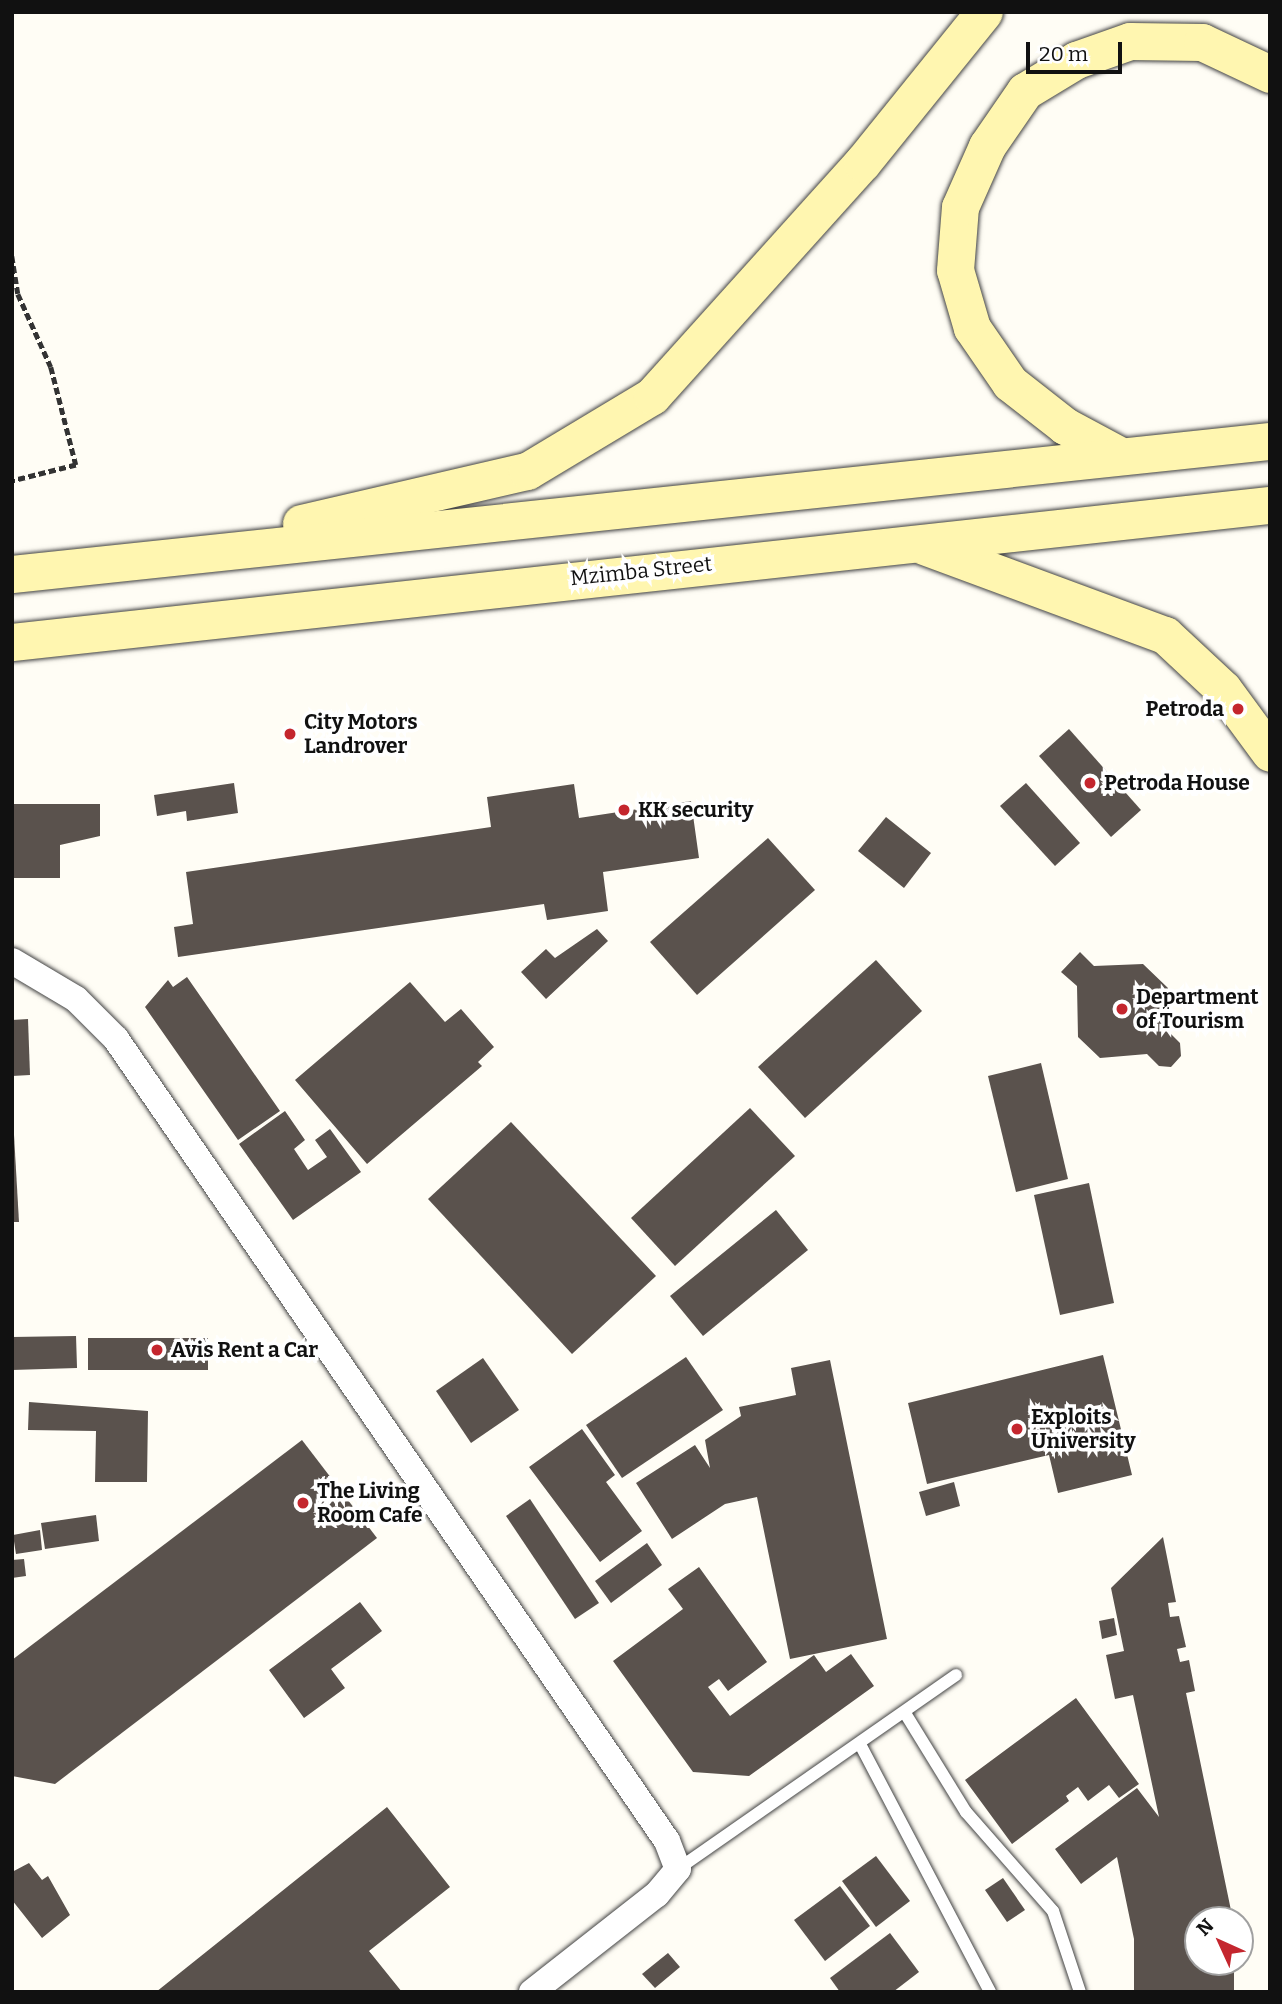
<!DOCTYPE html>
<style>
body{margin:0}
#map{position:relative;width:1282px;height:2004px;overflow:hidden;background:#fffdf5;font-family:Bitter,serif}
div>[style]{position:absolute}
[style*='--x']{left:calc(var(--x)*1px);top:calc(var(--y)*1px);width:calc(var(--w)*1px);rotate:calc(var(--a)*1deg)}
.building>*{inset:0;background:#5a524d}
.path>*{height:4.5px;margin-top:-2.25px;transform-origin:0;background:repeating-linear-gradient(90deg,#333 0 7px,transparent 0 10.5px)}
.roads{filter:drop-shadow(0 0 2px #444) drop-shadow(0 0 2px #444)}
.service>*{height:12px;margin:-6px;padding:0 6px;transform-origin:6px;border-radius:6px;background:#fff}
.minor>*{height:26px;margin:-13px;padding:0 13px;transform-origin:13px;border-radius:13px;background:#fff}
.secondary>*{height:37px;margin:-18.5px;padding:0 18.5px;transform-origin:18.5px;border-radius:18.5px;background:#fff6b0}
.dots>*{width:19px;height:19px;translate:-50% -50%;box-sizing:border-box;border:4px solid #fff;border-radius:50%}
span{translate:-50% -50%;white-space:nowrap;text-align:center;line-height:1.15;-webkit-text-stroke:7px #fff;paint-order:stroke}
.street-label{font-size:21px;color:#111}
.poi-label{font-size:21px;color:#111;font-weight:700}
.right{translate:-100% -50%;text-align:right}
.left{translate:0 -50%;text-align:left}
.frame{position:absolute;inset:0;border:14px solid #111;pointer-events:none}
.north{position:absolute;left:1184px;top:1906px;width:70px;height:70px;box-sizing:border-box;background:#fff;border:2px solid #a0a0a0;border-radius:50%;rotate:315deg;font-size:19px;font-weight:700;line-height:28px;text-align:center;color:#111}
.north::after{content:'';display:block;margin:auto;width:24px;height:32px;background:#c4262e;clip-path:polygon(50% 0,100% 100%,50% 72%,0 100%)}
.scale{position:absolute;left:1026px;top:42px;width:96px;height:32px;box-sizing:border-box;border:4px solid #111;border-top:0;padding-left:9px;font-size:21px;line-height:24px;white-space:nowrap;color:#111;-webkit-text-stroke:5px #fff;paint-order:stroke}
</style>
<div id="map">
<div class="building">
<div style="clip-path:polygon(1069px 729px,1141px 810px,1111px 837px,1039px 756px)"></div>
<div style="clip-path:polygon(234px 783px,238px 813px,187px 821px,186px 811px,157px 816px,154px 795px)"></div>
<div style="clip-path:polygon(1026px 783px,1080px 843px,1055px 866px,1000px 806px)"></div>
<div style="clip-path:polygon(574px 784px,579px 818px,691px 801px,699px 858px,603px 872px,608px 911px,547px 920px,544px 904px,178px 957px,174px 927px,193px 924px,186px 872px,491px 827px,487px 797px)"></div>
<div style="clip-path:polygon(12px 804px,100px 804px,100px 836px,60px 845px,60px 878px,12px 878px)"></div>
<div style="clip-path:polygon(886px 817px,931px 853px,904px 888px,858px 851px)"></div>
<div style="clip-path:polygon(768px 838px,815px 890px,697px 995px,650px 942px)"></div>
<div style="clip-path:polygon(597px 929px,608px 941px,546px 999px,521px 972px,546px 949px,555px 958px)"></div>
<div style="clip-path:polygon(1080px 952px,1094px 966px,1143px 964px,1168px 988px,1168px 1031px,1180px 1043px,1181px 1056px,1171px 1067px,1159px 1066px,1147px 1054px,1100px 1058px,1078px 1037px,1077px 986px,1061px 972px)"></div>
<div style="clip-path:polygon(876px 960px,922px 1011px,805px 1118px,758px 1067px)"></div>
<div style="clip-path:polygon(187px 977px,280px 1111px,238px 1140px,145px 1007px,168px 980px,173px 987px)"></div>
<div style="clip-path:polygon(410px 982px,445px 1022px,461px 1009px,494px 1047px,478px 1062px,482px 1066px,367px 1164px,295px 1080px)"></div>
<div style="clip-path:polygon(28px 1019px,30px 1075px,12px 1076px,12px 1020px)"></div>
<div style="clip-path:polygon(1041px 1063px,1068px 1179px,1016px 1192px,988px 1076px)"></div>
<div style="clip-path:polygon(12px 1100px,19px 1222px,12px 1222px)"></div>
<div style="clip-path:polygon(750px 1108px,795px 1156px,675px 1266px,631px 1218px)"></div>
<div style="clip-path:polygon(285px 1111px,305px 1140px,294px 1149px,308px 1170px,327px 1157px,315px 1140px,330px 1129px,361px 1172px,293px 1220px,239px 1144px)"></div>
<div style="clip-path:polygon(511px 1122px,656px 1276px,572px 1354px,428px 1199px)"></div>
<div style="clip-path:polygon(1089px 1183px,1114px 1303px,1060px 1315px,1034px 1195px)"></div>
<div style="clip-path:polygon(776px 1210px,808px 1250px,703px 1336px,670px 1296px)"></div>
<div style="clip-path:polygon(76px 1336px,77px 1368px,12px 1370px,12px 1337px)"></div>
<div style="clip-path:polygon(88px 1338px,208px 1338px,208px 1370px,88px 1370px)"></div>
<div style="clip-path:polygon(1103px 1355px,1132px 1475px,1058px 1493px,1049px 1455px,927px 1484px,908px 1403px)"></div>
<div style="clip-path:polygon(686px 1357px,723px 1410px,622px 1478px,586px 1425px)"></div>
<div style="clip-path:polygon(483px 1358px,519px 1410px,471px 1443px,436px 1391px)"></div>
<div style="clip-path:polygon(830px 1360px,887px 1639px,790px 1659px,757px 1497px,725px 1504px,672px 1539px,636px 1483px,695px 1445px,710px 1468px,705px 1440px,741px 1416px,739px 1407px,796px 1395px,791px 1368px)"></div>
<div style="clip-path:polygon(29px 1402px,148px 1411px,147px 1482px,95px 1482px,96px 1431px,28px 1430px)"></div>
<div style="clip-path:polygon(582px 1429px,615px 1475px,606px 1482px,642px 1531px,600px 1562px,529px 1467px)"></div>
<div style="clip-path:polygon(302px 1440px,377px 1538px,55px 1784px,12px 1776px,12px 1660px)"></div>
<div style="clip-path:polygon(954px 1482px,960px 1506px,926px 1516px,919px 1492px)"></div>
<div style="clip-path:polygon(530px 1499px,599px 1603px,575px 1619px,506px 1516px)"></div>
<div style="clip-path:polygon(96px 1515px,99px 1541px,45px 1549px,41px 1523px)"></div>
<div style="clip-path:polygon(40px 1530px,42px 1550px,16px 1554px,13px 1535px)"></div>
<div style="clip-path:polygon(1163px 1537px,1176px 1602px,1168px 1603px,1170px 1617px,1179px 1616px,1186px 1647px,1177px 1649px,1180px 1662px,1189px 1660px,1195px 1691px,1186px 1693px,1233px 1920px,1198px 1920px,1198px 1962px,1234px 1962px,1234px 1992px,1134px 1992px,1134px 1939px,1117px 1857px,1081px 1884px,1055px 1849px,1137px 1788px,1159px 1817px,1133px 1695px,1115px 1699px,1106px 1655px,1124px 1651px,1111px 1588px)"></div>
<div style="clip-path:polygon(647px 1543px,662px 1565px,611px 1603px,595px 1581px)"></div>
<div style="clip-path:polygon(24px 1559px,26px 1576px,12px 1578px,12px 1560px)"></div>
<div style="clip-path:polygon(699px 1567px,767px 1662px,728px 1691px,719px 1679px,708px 1687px,730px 1716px,814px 1655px,826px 1672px,851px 1654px,874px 1686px,749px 1776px,693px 1772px,613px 1661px,683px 1609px,668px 1589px)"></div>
<div style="clip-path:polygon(360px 1602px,382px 1631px,331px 1669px,345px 1688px,304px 1718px,269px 1670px)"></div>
<div style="clip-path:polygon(1114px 1618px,1117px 1635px,1102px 1639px,1099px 1621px)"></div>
<div style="clip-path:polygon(1076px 1698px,1139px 1784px,1119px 1798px,1109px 1785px,1088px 1801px,1078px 1787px,1066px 1796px,1069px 1801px,1012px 1844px,965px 1780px)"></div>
<div style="clip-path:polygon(387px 1807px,450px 1887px,369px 1951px,402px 1992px,156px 1992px)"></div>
<div style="clip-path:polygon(876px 1856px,910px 1901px,876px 1927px,842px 1881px)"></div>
<div style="clip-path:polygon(29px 1863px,42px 1880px,48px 1876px,70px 1915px,42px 1938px,12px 1900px,12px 1872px)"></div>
<div style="clip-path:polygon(1003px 1878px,1025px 1910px,1007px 1922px,985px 1890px)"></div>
<div style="clip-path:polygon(840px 1886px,870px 1926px,825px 1961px,794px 1920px)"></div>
<div style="clip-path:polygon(890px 1933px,919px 1972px,893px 1992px,840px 1992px,830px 1978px)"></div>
<div style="clip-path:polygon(668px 1953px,680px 1967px,655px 1988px,642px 1974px)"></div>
</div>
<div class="path">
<div style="--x:12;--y:256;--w:38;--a:81"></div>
<div style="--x:18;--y:294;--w:80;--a:65.7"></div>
<div style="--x:51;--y:367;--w:101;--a:75.7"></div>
<div style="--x:76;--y:465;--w:66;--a:166"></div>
</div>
<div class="roads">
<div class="service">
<div style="--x:905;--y:1713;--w:116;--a:58.4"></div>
<div style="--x:966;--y:1812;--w:132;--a:48.7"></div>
<div style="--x:1053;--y:1911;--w:85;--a:71.6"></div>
<div style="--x:861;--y:1746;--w:278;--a:62.3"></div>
<div style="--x:678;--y:1869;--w:339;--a:-34.9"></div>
</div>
<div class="minor">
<div style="--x:12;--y:961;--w:74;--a:30.7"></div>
<div style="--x:76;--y:999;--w:57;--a:45"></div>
<div style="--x:116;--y:1039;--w:973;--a:55.51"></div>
<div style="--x:667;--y:1841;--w:30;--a:69"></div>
<div style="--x:678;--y:1869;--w:33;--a:130"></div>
<div style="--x:657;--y:1894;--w:159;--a:141.9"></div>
</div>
<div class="secondary">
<div style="--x:1121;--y:456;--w:64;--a:-151.8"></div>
<div style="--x:1065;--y:426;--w:70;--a:-142"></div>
<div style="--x:1010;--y:383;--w:67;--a:-124.6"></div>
<div style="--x:972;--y:328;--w:60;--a:-106.3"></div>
<div style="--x:955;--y:270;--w:63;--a:-85.5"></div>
<div style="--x:960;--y:207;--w:67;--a:-66.1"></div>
<div style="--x:987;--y:146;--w:67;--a:-55.4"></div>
<div style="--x:1025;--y:91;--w:60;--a:-31.3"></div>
<div style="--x:1076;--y:60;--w:57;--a:-19.4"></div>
<div style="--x:1130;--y:41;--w:72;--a:0.8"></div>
<div style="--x:1202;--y:42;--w:75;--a:25.2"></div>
<div style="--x:301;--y:523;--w:232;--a:-13"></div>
<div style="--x:527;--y:471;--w:146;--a:-31"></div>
<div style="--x:652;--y:396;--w:314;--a:-48"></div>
<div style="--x:862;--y:163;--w:194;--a:-51.1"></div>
<div style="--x:924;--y:546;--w:257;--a:20.3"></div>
<div style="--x:1165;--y:635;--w:79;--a:43"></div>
<div style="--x:1223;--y:689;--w:79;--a:53.7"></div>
<div style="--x:12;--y:574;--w:1265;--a:-6.04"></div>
<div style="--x:12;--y:642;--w:1265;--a:-6.22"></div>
</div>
</div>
<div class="dots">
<div style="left:1238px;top:709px;background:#c4262e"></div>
<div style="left:290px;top:734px;background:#c4262e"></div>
<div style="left:1090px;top:783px;background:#c4262e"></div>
<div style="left:624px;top:810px;background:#c4262e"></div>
<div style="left:1122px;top:1009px;background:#c4262e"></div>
<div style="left:157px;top:1350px;background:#c4262e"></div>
<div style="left:1017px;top:1429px;background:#c4262e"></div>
<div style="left:303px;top:1503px;background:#c4262e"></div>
</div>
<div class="street-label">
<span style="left:641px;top:571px;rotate:-6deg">Mzimba Street</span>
</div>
<div class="poi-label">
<span class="right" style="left:1224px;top:709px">Petroda</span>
<span class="left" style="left:304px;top:734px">City Motors<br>Landrover</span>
<span class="left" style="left:1104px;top:783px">Petroda House</span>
<span class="left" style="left:638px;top:810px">KK security</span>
<span class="left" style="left:1136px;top:1009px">Department<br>of Tourism</span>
<span class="left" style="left:171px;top:1350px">Avis Rent a Car</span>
<span class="left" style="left:1031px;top:1429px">Exploits<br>University</span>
<span class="left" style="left:317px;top:1503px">The Living<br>Room Cafe</span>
</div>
<div class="frame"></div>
<div class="north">N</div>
<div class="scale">20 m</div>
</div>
